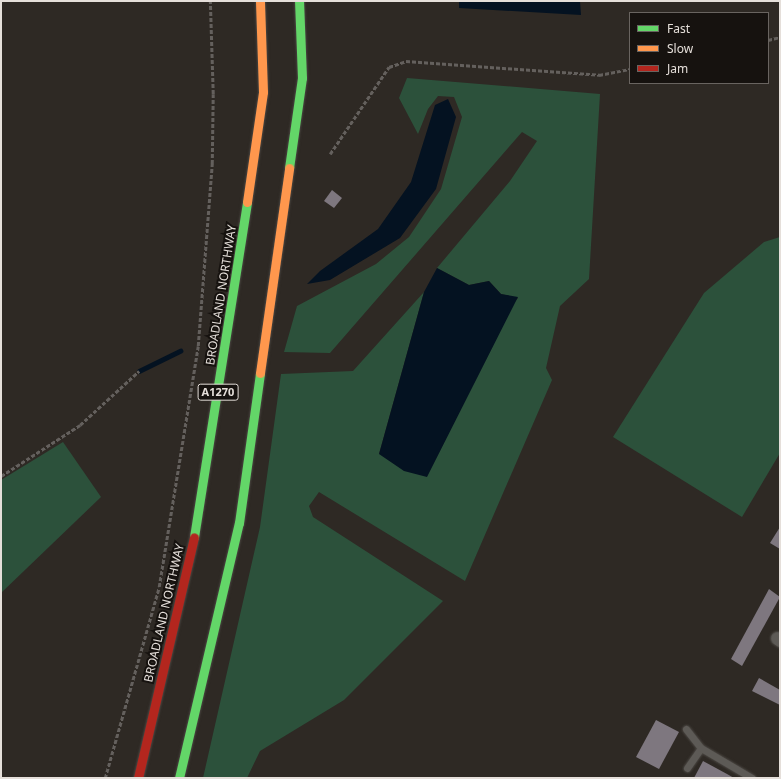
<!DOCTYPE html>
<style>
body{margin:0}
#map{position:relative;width:781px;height:779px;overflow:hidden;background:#2e2924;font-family:"Noto Sans",sans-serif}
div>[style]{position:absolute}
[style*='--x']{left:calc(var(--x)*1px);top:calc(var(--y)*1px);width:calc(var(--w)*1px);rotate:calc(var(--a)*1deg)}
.green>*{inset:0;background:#2c513b}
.water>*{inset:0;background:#041221}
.stream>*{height:4.5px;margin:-2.25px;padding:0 2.25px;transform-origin:2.25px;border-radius:2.25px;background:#041221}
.building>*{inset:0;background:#7e777f}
.path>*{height:2.5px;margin-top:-1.25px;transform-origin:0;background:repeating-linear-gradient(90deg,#64605d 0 4px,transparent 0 6px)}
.roads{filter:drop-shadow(0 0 1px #4b4743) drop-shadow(0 0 1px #4b4743)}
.lane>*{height:7px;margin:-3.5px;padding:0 3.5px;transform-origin:3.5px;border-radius:3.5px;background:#5d5a56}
.street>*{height:13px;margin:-6.5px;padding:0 6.5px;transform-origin:6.5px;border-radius:6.5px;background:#5d5a56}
.fast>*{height:9px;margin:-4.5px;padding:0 4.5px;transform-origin:4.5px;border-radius:4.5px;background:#63d668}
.slow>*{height:9px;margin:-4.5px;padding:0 4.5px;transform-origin:4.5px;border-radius:4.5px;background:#ff974d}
.jam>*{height:9px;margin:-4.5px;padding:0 4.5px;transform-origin:4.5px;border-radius:4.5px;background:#b3261e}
span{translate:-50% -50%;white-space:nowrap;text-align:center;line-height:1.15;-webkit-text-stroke:4px #16120f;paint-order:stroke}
.shield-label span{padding:1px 3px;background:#16120f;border:1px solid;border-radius:3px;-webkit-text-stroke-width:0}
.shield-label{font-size:11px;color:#e5dfda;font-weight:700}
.street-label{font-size:12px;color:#e5dfda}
.frame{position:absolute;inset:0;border:2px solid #e5dfda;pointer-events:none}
.legend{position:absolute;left:629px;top:12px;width:140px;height:72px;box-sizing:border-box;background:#16120f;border:1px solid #696460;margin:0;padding:5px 7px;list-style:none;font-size:12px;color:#e5dfda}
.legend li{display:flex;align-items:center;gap:8px;height:20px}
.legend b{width:20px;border:1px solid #696460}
</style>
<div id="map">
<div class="green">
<div style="clip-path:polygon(407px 78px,600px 94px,589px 279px,560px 306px,546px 368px,552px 380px,465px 581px,319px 492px,309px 506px,313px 517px,443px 601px,344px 700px,260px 751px,247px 778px,203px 778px,260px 527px,281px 374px,353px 371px,424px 292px,379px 454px,518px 298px,501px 294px,489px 281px,469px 285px,437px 268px,510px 181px,537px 141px,522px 132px,330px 353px,284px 352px,297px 306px,376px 264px,409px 237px,441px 189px,462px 117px,454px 97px,438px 96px,428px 109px,418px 134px,399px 98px)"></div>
<div style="clip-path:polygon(780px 237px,780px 453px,742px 517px,613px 437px,704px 293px,764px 242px)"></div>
<div style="clip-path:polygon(63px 442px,101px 497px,1px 593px,1px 480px)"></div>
</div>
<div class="water">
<div style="clip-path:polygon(459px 1px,580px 1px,581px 15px,459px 8px)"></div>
<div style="clip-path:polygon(448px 99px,456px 117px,436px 189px,400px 238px,330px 280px,307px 284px,320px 271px,378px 229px,411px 182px,435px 105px)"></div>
<div style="clip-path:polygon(437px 268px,469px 285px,489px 281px,501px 294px,518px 297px,427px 477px,404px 471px,379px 454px,424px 292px)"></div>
</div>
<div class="stream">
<div style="--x:139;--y:371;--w:46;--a:-26"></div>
</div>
<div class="building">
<div style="clip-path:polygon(332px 190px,342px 198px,334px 208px,324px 201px)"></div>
<div style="clip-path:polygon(780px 527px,780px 549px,770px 543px)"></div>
<div style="clip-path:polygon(769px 589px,780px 597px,742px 666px,731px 659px)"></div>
<div style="clip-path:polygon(759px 678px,780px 690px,780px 705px,752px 691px)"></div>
<div style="clip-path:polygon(656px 720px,679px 732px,659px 769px,636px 757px)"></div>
<div style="clip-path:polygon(703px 761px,727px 774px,734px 778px,694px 778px)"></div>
</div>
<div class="path">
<div style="--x:768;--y:40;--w:12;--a:-14"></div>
<div style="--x:330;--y:154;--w:105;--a:-55.9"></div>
<div style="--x:389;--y:67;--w:18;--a:-19"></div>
<div style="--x:406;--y:61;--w:194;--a:4.1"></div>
<div style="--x:599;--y:75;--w:32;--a:-11"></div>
<div style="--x:1;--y:476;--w:94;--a:-32.8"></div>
<div style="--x:80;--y:425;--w:80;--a:-42.5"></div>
<div style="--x:105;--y:778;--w:198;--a:-74.2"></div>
<div style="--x:159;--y:587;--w:244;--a:-80.8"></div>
<div style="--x:198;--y:346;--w:183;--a:-85.6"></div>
<div style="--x:212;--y:164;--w:70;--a:-89.2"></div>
<div style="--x:213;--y:94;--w:93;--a:-91.8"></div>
</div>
<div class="roads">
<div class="lane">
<div style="--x:686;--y:729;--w:24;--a:52"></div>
<div style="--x:687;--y:768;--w:24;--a:-55"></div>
<div style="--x:701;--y:748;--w:59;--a:30.5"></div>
</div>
<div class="street">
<div style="--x:777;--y:638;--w:4;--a:34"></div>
</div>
<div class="fast">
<div style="--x:289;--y:168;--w:91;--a:-81.8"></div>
<div style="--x:302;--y:78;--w:77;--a:-92.2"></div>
<div style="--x:194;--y:537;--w:339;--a:-81"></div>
<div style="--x:179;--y:778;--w:262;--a:-76.8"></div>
<div style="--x:239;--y:523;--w:151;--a:-82"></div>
</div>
<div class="slow">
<div style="--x:247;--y:202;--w:111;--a:-81.7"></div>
<div style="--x:263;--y:92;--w:91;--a:-91.9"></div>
<div style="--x:260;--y:373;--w:207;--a:-81.9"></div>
</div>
<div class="jam">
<div style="--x:138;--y:778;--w:247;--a:-76.9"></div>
</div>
</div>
<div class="shield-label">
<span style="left:218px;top:392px">A1270</span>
</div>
<div class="street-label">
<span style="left:221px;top:295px;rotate:-81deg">BROADLAND NORTHWAY</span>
<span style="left:164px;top:613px;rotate:-77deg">BROADLAND NORTHWAY</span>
</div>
<div class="frame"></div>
<ul class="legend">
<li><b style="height:5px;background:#63d668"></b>Fast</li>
<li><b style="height:5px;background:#ff974d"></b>Slow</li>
<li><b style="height:5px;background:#b3261e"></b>Jam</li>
</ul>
</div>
